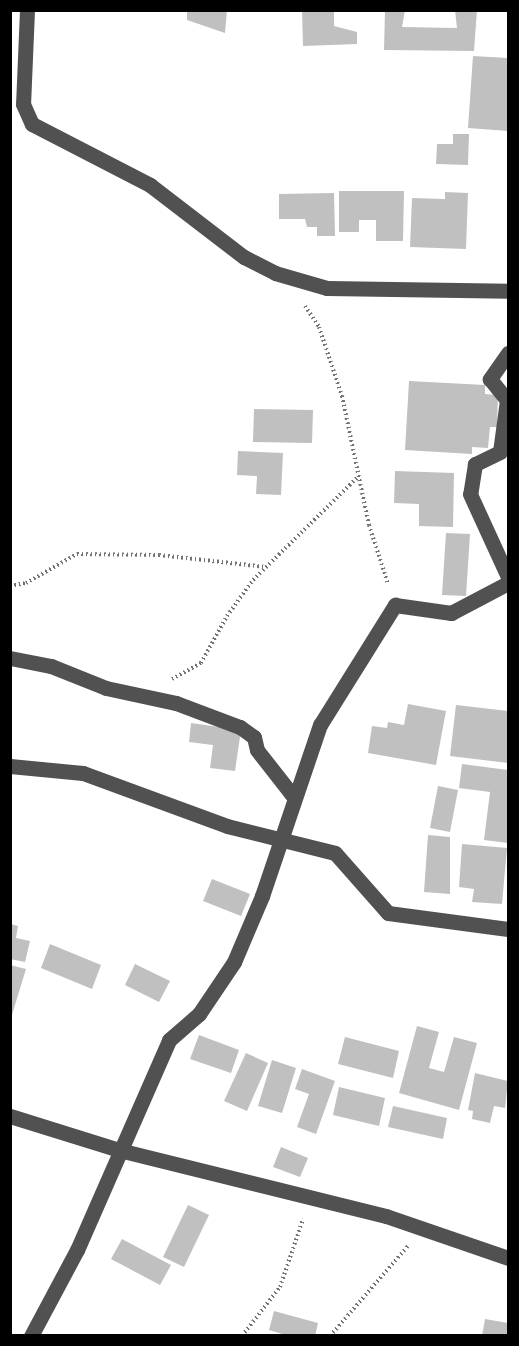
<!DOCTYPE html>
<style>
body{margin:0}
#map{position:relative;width:519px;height:1346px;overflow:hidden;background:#fff;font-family:"Roboto Condensed",sans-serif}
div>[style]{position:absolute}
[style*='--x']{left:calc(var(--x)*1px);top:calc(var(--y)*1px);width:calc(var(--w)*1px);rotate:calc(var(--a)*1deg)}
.building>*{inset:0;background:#c0c0c0}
.path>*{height:4px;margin-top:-2px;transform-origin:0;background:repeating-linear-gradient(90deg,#737373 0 1.5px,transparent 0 4.5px)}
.minor>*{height:15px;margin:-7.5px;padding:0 7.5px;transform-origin:7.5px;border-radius:7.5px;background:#515151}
span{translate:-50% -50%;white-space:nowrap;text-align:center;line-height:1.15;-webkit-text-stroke:5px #fff;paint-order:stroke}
.frame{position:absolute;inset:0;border:12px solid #000;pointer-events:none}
</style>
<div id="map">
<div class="building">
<div style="clip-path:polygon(187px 10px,227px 10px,225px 33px,187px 20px)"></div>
<div style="clip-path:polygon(302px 10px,334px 10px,334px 26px,357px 32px,357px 44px,303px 46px)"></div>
<div style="clip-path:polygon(385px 10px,405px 10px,402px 27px,457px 28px,455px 10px,477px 10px,474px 51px,384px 50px)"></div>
<div style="clip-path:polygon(473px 56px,508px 58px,508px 131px,468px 128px)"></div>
<div style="clip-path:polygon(453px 134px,469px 134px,468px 165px,436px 164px,437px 144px,453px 144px)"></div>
<div style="clip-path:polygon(339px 191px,404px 191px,403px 241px,376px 241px,376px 220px,359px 220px,359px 232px,339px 232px)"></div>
<div style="clip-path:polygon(445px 192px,468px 193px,466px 249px,410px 247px,412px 198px,445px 199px)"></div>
<div style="clip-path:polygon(334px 193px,335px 236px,317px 236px,317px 227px,307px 227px,305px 219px,279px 219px,279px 194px)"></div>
<div style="clip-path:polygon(409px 381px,485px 385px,485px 394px,498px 395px,497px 427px,490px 427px,488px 448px,472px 447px,472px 454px,405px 450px)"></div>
<div style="clip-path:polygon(254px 409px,313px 410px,312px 443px,253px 442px)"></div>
<div style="clip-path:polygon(238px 451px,283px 453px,281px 495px,256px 494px,257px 476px,237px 475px)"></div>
<div style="clip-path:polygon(395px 471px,454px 473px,453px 527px,419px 526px,419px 504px,394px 503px)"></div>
<div style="clip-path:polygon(446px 533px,470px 534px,466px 596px,442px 595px)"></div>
<div style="clip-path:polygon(408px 704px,446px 711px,436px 765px,368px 753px,372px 726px,387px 728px,388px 722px,404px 725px)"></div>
<div style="clip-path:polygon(456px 705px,508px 711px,508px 763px,450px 756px)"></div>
<div style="clip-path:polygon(191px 723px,241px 730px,235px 771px,210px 768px,213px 745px,189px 742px)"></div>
<div style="clip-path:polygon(462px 764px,508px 770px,508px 843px,484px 840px,490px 792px,459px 788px)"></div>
<div style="clip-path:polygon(438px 786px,458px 790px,450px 832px,430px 828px)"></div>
<div style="clip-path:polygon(428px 835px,450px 837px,450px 894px,424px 892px)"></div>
<div style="clip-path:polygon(462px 844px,507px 848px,502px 904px,472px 902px,474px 889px,459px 887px)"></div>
<div style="clip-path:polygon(212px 879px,250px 894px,241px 916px,203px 901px)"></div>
<div style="clip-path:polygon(10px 924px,18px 926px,16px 938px,30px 941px,25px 962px,10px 959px)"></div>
<div style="clip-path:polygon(50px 944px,101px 965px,92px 989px,41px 968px)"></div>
<div style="clip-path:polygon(135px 964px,170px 981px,159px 1002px,125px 985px)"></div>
<div style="clip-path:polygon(10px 965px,26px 969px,11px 1018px,10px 1018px)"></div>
<div style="clip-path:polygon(417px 1026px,439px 1032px,429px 1068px,444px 1072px,454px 1037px,477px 1043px,459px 1110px,399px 1093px)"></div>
<div style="clip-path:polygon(199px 1035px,239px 1050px,231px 1073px,190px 1059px)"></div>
<div style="clip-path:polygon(345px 1037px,399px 1051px,393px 1078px,338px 1064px)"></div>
<div style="clip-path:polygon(246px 1053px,268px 1063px,247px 1111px,224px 1101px)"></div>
<div style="clip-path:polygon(272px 1060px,296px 1068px,282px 1113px,258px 1106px)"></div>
<div style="clip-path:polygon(302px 1069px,335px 1081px,316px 1134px,297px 1127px,309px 1094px,295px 1089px)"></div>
<div style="clip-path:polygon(475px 1073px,508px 1081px,505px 1108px,494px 1106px,490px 1123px,472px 1119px,473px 1111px,468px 1110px)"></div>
<div style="clip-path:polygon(339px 1087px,385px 1098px,379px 1126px,333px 1115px)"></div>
<div style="clip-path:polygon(393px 1106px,447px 1118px,443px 1139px,388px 1127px)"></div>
<div style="clip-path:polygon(281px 1147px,308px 1158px,300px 1177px,273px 1167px)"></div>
<div style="clip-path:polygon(188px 1205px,209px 1215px,184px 1267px,163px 1257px)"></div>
<div style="clip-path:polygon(122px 1239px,171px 1265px,160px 1285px,111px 1259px)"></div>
<div style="clip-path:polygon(274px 1311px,318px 1323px,315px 1336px,289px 1336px,269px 1330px)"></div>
<div style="clip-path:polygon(485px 1319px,508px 1323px,508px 1336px,482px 1336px)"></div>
</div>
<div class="path">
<div style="--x:305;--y:306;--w:25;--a:56"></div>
<div style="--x:319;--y:327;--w:73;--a:71.6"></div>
<div style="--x:342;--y:396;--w:132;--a:78.2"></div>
<div style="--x:369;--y:525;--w:62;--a:72.1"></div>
<div style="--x:10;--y:586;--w:16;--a:-11"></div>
<div style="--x:26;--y:583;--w:59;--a:-29.6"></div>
<div style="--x:77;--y:554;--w:82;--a:0.7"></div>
<div style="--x:159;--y:555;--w:108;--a:6.4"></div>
<div style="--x:172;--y:679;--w:33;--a:-29"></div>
<div style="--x:201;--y:663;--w:54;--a:-61"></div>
<div style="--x:227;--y:616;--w:44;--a:-54.2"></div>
<div style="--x:253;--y:580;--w:148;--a:-44.5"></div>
<div style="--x:242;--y:1336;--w:62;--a:-52.2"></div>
<div style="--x:280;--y:1287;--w:72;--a:-71.3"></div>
<div style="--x:330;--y:1336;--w:119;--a:-49.1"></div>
</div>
<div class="minor">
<div style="--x:27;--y:10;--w:94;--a:92.4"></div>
<div style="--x:23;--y:104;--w:22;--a:66"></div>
<div style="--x:32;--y:124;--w:133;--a:27.3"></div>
<div style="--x:150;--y:185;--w:118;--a:37.5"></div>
<div style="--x:244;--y:257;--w:35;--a:27"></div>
<div style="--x:275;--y:273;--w:54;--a:16.1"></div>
<div style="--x:327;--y:288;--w:181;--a:0.9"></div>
<div style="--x:508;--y:353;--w:32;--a:125"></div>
<div style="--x:490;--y:379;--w:27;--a:51"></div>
<div style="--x:507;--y:400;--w:52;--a:97.7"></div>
<div style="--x:500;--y:452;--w:28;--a:154"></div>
<div style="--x:475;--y:464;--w:30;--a:99"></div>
<div style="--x:470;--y:494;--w:91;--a:65.4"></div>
<div style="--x:10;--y:658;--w:42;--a:11"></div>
<div style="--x:51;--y:666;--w:59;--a:21.8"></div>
<div style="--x:106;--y:688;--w:72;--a:12.1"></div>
<div style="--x:176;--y:703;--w:68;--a:20.6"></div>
<div style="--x:240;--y:727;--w:17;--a:36"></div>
<div style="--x:254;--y:737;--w:13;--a:77"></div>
<div style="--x:257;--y:750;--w:58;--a:52"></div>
<div style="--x:10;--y:766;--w:73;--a:5.5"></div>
<div style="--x:83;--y:773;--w:153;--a:20.2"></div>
<div style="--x:227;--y:826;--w:111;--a:14"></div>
<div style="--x:335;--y:853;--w:80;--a:48.5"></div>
<div style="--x:388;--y:913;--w:121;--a:7.6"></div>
<div style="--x:10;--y:1116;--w:114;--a:17.3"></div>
<div style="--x:119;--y:1150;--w:275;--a:13.9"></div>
<div style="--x:386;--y:1216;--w:129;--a:19"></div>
<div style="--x:31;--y:1336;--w:98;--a:-61.9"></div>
<div style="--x:77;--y:1250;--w:229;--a:-66.3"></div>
<div style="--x:169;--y:1040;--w:40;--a:-41"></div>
<div style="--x:199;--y:1014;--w:63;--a:-56.1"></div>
<div style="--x:234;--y:962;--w:72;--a:-67"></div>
<div style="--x:262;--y:896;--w:181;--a:-71.3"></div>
<div style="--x:320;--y:725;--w:142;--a:-58"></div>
<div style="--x:395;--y:605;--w:57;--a:8.1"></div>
<div style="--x:451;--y:613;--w:64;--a:-27.8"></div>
</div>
<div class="frame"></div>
</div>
